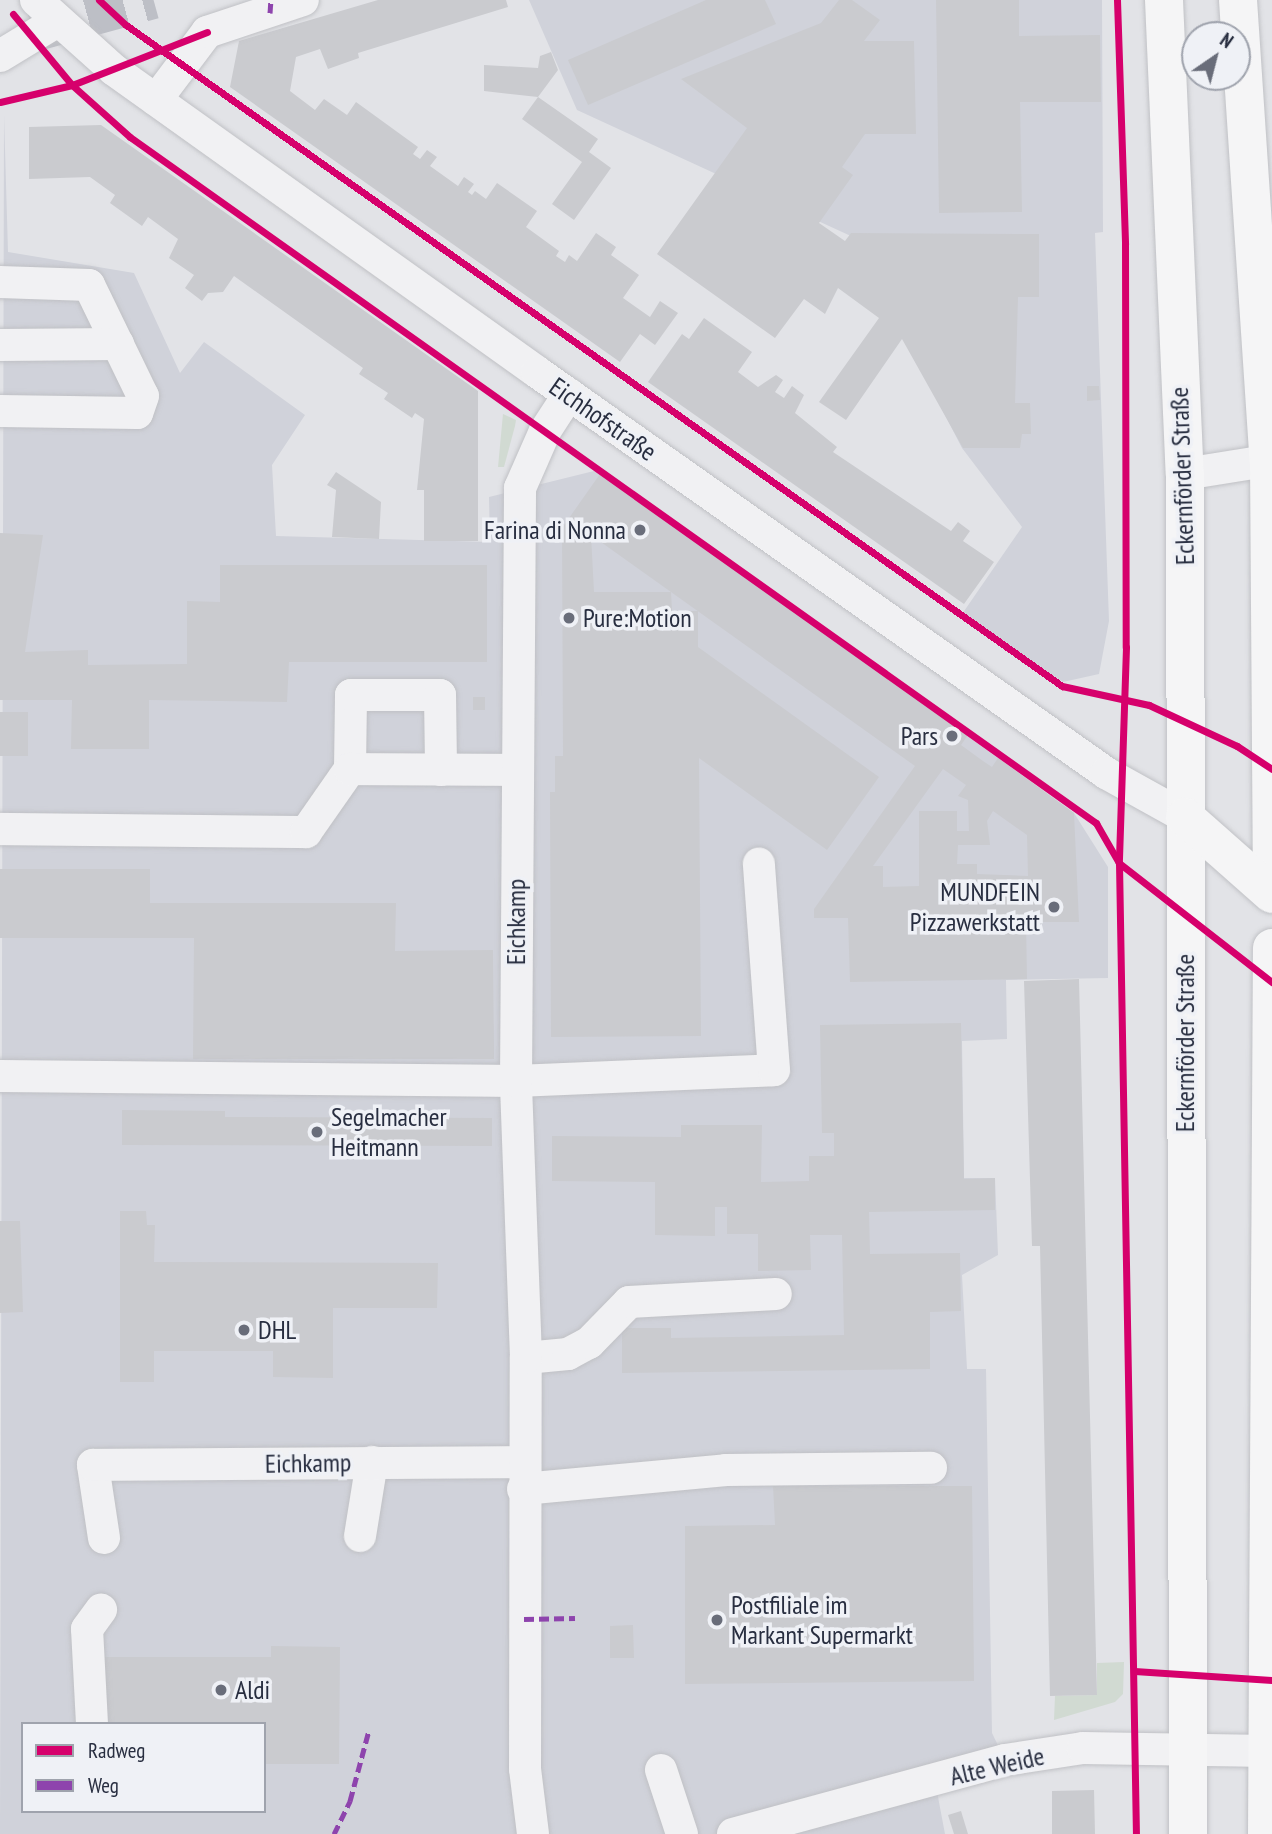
<!DOCTYPE html>
<meta charset="utf-8">
<style>
body{margin:0}
#map{position:relative;width:1272px;height:1834px;overflow:hidden;background:#e2e3e7;font-family:"PT Sans Narrow",sans-serif}
div>[style]{position:absolute}
[style*='--x']{left:calc(var(--x)*1px);top:calc(var(--y)*1px);width:calc(var(--w)*1px);rotate:calc(var(--a)*1deg)}
.built>*{inset:0;background:#d0d2da}
.green>*{inset:0;background:#d1dad2}
.building>*{inset:0;background:#cacbcf}
.highway-tunnel>*{height:38px;margin-top:-19px;transform-origin:0;background:repeating-linear-gradient(90deg,#bdbfc6 0 38px,transparent 0 57px)}
.roads{filter:drop-shadow(0 0 2px #c0c1c5) drop-shadow(0 0 2px #c0c1c5)}
.minor>*{height:32px;margin:-16px;padding:0 16px;transform-origin:16px;border-radius:16px;background:#f1f1f3}
.major>*{height:38px;margin:-19px;padding:0 19px;transform-origin:19px;border-radius:19px;background:#f5f5f6}
.quiet>*{height:5px;margin-top:-2.5px;transform-origin:0;background:repeating-linear-gradient(90deg,#8e44ad 0 10px,transparent 0 15px)}
.cycleway>*{height:7px;margin:-3.5px;padding:0 3.5px;transform-origin:3.5px;border-radius:3.5px;background:#d6006c}
.dots>*{width:19px;height:19px;translate:-50% -50%;box-sizing:border-box;border:4px solid #eff1f6;border-radius:50%}
span{translate:-50% -50%;white-space:nowrap;text-align:center;line-height:1.15;-webkit-text-stroke:7px #eff1f6;paint-order:stroke}
.street-label{font-size:26px;color:#282e40}
.poi-label{font-size:26px;color:#282e40}
.right{translate:-100% -50%;text-align:right}
.left{translate:0 -50%;text-align:left}
.legend{position:absolute;left:21px;top:1722px;width:245px;height:91px;box-sizing:border-box;background:#eff1f6;border:2px solid #9fa3ad;margin:0;padding:9px 12px;list-style:none;font-size:21px;color:#282e40}
.legend li{display:flex;align-items:center;gap:14px;height:35px}
.legend b{width:35px;border:2px solid #9fa3ad}
.north{position:absolute;left:1181px;top:21px;width:70px;height:70px;box-sizing:border-box;background:#eff1f6;border:2px solid #9fa3ad;border-radius:50%;rotate:35deg;font-size:19px;font-weight:700;line-height:28px;text-align:center;color:#282e40}
.north::after{content:'';display:block;margin:auto;width:24px;height:32px;background:#696d7a;clip-path:polygon(50% 0,100% 100%,50% 72%,0 100%)}
</style>
<div id="map">
<div class="built">
<div style="clip-path:polygon(529px 0,1102px 0,1103px 232px,1095px 233px,1109px 621px,1099px 674px,1063px 682px,960px 617px,1022px 527px,962px 448px,853px 237px,577px 110px)"></div>
<div style="clip-path:polygon(evenodd,4px 115px,8px 252px,134px 273px,180px 373px,204px 342px,305px 415px,272px 465px,276px 536px,490px 542px,489px 497px,598px 470px,1074px 813px,1108px 867px,1108px 978px,1006px 980px,1007px 1039px,962px 1041px,964px 1178px,995px 1178px,998px 1255px,962px 1275px,967px 1369px,986px 1369px,992px 1733px,1005px 1760px,935px 1781px,945px 1834px,0 1834px,4px 115px,23px 1724px,264px 1724px,264px 1811px,23px 1811px,23px 1724px)"></div>
</div>
<div class="green">
<div style="clip-path:polygon(503px 414px,516px 420px,515px 426px,504px 467px,498px 467px)"></div>
<div style="clip-path:polygon(1124px 1662px,1123px 1694px,1115px 1702px,1054px 1720px,1055px 1696px,1097px 1695px,1097px 1663px)"></div>
</div>
<div class="building">
<div style="clip-path:polygon(378px 0,506px 0,508px 7px,358px 53px,359px 58px,328px 69px,320px 49px,296px 57px,290px 91px,315px 110px,324px 99px,347px 115px,356px 102px,418px 147px,413px 154px,420px 159px,427px 150px,437px 157px,430px 166px,458px 186px,464px 177px,474px 184px,468px 192px,472px 195px,475px 191px,486px 199px,497px 183px,537px 211px,526px 227px,559px 251px,556px 256px,565px 262px,569px 255px,577px 261px,596px 233px,616px 247px,611px 255px,639px 275px,623px 298px,650px 317px,660px 301px,678px 313px,655px 345px,640px 334px,620px 362px,230px 87px,239px 41px)"></div>
<div style="clip-path:polygon(706px 0,765px 0,776px 24px,588px 105px,568px 60px)"></div>
<div style="clip-path:polygon(839px 0,852px 0,880px 20px,864px 41px,914px 41px,916px 134px,865px 134px,842px 167px,853px 175px,819px 223px,845px 241px,851px 233px,1039px 234px,1039px 297px,1018px 297px,1015px 403px,1030px 403px,1031px 434px,1022px 434px,1020px 448px,963px 448px,902px 339px,846px 420px,819px 402px,879px 318px,838px 288px,825px 314px,804px 299px,775px 338px,657px 254px,747px 128px,681px 79px,821px 23px)"></div>
<div style="clip-path:polygon(936px 0,1019px 0,1019px 36px,1100px 35px,1101px 102px,1020px 102px,1022px 212px,939px 213px)"></div>
<div style="clip-path:polygon(551px 52px,558px 70px,538px 97px,484px 91px,484px 65px,538px 68px,540px 56px)"></div>
<div style="clip-path:polygon(538px 97px,598px 139px,589px 152px,611px 168px,574px 220px,552px 204px,582px 162px,522px 119px)"></div>
<div style="clip-path:polygon(101px 125px,478px 391px,478px 541px,424px 541px,424px 490px,417px 490px,424px 419px,415px 413px,412px 418px,384px 399px,388px 393px,359px 374px,363px 368px,234px 276px,223px 292px,208px 293px,202px 301px,185px 288px,194px 275px,169px 258px,178px 239px,148px 217px,142px 226px,110px 203px,115px 195px,90px 177px,29px 179px,29px 127px)"></div>
<div style="clip-path:polygon(704px 318px,752px 352px,738px 372px,758px 387px,776px 375px,783px 380px,775px 392px,784px 398px,792px 386px,804px 395px,795px 413px,837px 447px,833px 452px,951px 531px,958px 522px,970px 531px,963px 541px,994px 562px,964px 604px,648px 382px,682px 334px,689px 339px)"></div>
<div style="clip-path:polygon(1087px 386px,1099px 386px,1100px 400px,1087px 401px)"></div>
<div style="clip-path:polygon(336px 472px,381px 502px,379px 539px,332px 537px,336px 490px,327px 485px)"></div>
<div style="clip-path:polygon(evenodd,600px 474px,968px 735px,961px 745px,983px 761px,992px 767px,998px 758px,1074px 813px,1079px 922px,1026px 922px,1027px 979px,850px 982px,848px 918px,814px 918px,814px 909px,915px 766px,671px 592px,672px 611px,698px 611px,698px 647px,879px 777px,827px 850px,699px 758px,701px 1036px,551px 1037px,550px 792px,555px 792px,555px 756px,563px 756px,562px 528px,600px 474px,591px 535px,671px 592px,594px 592px,591px 535px,600px 474px,943px 769px,966px 785px,958px 796px,968px 800px,969px 831px,957px 831px,957px 811px,919px 811px,919px 886px,883px 887px,883px 866px,873px 866px,943px 769px,600px 474px,993px 811px,1027px 835px,1028px 876px,977px 874px,977px 864px,957px 864px,958px 845px,990px 845px,987px 821px,993px 811px)"></div>
<div style="clip-path:polygon(0 533px,43px 535px,25px 652px,88px 650px,88px 665px,187px 664px,187px 601px,220px 602px,220px 565px,487px 565px,487px 662px,289px 662px,287px 702px,149px 700px,149px 749px,71px 749px,72px 700px,0 700px)"></div>
<div style="clip-path:polygon(473px 697px,485px 697px,485px 710px,473px 710px)"></div>
<div style="clip-path:polygon(0 712px,28px 712px,28px 756px,0 756px)"></div>
<div style="clip-path:polygon(0 869px,150px 869px,150px 903px,396px 903px,395px 951px,493px 950px,494px 1059px,193px 1059px,194px 938px,0 938px)"></div>
<div style="clip-path:polygon(1079px 979px,1097px 1695px,1050px 1696px,1040px 1246px,1032px 1246px,1024px 981px)"></div>
<div style="clip-path:polygon(961px 1023px,964px 1179px,995px 1178px,995px 1210px,869px 1212px,870px 1254px,960px 1253px,961px 1311px,930px 1312px,930px 1369px,622px 1373px,622px 1328px,671px 1328px,671px 1338px,844px 1335px,842px 1235px,810px 1235px,811px 1270px,758px 1271px,758px 1234px,727px 1234px,727px 1207px,715px 1207px,715px 1236px,655px 1235px,655px 1182px,552px 1181px,552px 1136px,681px 1137px,681px 1125px,762px 1125px,761px 1182px,809px 1181px,809px 1156px,834px 1156px,834px 1133px,822px 1133px,820px 1025px)"></div>
<div style="clip-path:polygon(122px 1110px,225px 1111px,225px 1117px,492px 1118px,492px 1146px,122px 1145px)"></div>
<div style="clip-path:polygon(120px 1211px,146px 1211px,147px 1225px,155px 1225px,154px 1262px,438px 1263px,437px 1308px,333px 1308px,333px 1378px,273px 1377px,273px 1351px,154px 1351px,154px 1382px,120px 1382px)"></div>
<div style="clip-path:polygon(0 1221px,20px 1221px,23px 1312px,0 1313px)"></div>
<div style="clip-path:polygon(773px 1486px,972px 1486px,974px 1681px,685px 1684px,685px 1526px,775px 1525px)"></div>
<div style="clip-path:polygon(633px 1625px,634px 1658px,610px 1658px,610px 1626px)"></div>
<div style="clip-path:polygon(271px 1646px,340px 1647px,339px 1764px,264px 1764px,264px 1724px,103px 1724px,103px 1657px,271px 1657px)"></div>
<div style="clip-path:polygon(1094px 1790px,1095px 1834px,1052px 1834px,1052px 1791px)"></div>
<div style="clip-path:polygon(961px 1811px,968px 1834px,954px 1834px,948px 1815px)"></div>
</div>
<div class="highway-tunnel">
<div style="--x:33;--y:33;--w:125;--a:-15.3"></div>
</div>
<div class="roads">
<div class="minor">
<div style="--x:36;--y:0;--w:105;--a:41.9"></div>
<div style="--x:114;--y:70;--w:520;--a:35.52"></div>
<div style="--x:537;--y:372;--w:696;--a:35.17"></div>
<div style="--x:1106;--y:773;--w:90;--a:29.1"></div>
<div style="--x:0;--y:56;--w:66;--a:-31.3"></div>
<div style="--x:156;--y:100;--w:85;--a:-53.1"></div>
<div style="--x:207;--y:32;--w:101;--a:-18.4"></div>
<div style="--x:0;--y:282;--w:89;--a:1.9"></div>
<div style="--x:89;--y:285;--w:123;--a:64.1"></div>
<div style="--x:143;--y:396;--w:18;--a:109"></div>
<div style="--x:137;--y:413;--w:137;--a:-179.2"></div>
<div style="--x:0;--y:345;--w:118;--a:-0.5"></div>
<div style="--x:1185;--y:474;--w:88;--a:-9.1"></div>
<div style="--x:350;--y:769;--w:74;--a:-89.2"></div>
<div style="--x:351;--y:695;--w:89;--a:0"></div>
<div style="--x:440;--y:695;--w:75;--a:89.2"></div>
<div style="--x:0;--y:829;--w:306;--a:0.6"></div>
<div style="--x:306;--y:832;--w:77;--a:-55.1"></div>
<div style="--x:350;--y:769;--w:166;--a:0.3"></div>
<div style="--x:0;--y:1076;--w:516;--a:0.56"></div>
<div style="--x:516;--y:1081;--w:258;--a:-2.4"></div>
<div style="--x:774;--y:1070;--w:207;--a:-94.2"></div>
<div style="--x:526;--y:1358;--w:42;--a:-5.4"></div>
<div style="--x:568;--y:1354;--w:24;--a:-28"></div>
<div style="--x:589;--y:1343;--w:57;--a:-45.7"></div>
<div style="--x:629;--y:1302;--w:147;--a:-3.1"></div>
<div style="--x:523;--y:1489;--w:204;--a:-5.3"></div>
<div style="--x:726;--y:1470;--w:205;--a:-0.6"></div>
<div style="--x:360;--y:1536;--w:75;--a:-80.8"></div>
<div style="--x:104;--y:1538;--w:74;--a:-98.6"></div>
<div style="--x:93;--y:1465;--w:430;--a:-0.4"></div>
<div style="--x:92;--y:1724;--w:95;--a:-93"></div>
<div style="--x:87;--y:1629;--w:24;--a:-54"></div>
<div style="--x:661;--y:1770;--w:67;--a:71.8"></div>
<div style="--x:533;--y:1834;--w:65;--a:-97"></div>
<div style="--x:525;--y:1769;--w:411;--a:-89.9"></div>
<div style="--x:526;--y:1358;--w:277;--a:-92.1"></div>
<div style="--x:516;--y:1081;--w:593;--a:-89.61"></div>
<div style="--x:520;--y:488;--w:62;--a:-66.3"></div>
<div style="--x:545;--y:431;--w:44;--a:-57"></div>
<div style="--x:733;--y:1834;--w:282;--a:-15.2"></div>
<div style="--x:1005;--y:1760;--w:79;--a:-8.7"></div>
<div style="--x:1083;--y:1748;--w:185;--a:0.9"></div>
</div>
<div class="major">
<div style="--x:1164;--y:0;--w:474;--a:87.5"></div>
<div style="--x:1185;--y:474;--w:1360;--a:89.87"></div>
<div style="--x:1238;--y:0;--w:462;--a:86.2"></div>
<div style="--x:1269;--y:461;--w:418;--a:89.6"></div>
<div style="--x:1185;--y:817;--w:116;--a:41.5"></div>
<div style="--x:1267;--y:1834;--w:886;--a:-89.68"></div>
</div>
</div>
<div class="quiet">
<div style="--x:270;--y:13;--w:13;--a:-86"></div>
<div style="--x:524;--y:1619;--w:51;--a:-1.1"></div>
<div style="--x:334;--y:1834;--w:37;--a:-64"></div>
<div style="--x:350;--y:1801;--w:73;--a:-75"></div>
</div>
<div class="cycleway">
<div style="--x:99;--y:0;--w:37;--a:43"></div>
<div style="--x:126;--y:25;--w:1146;--a:35.23"></div>
<div style="--x:1062;--y:686;--w:89;--a:12.3"></div>
<div style="--x:1149;--y:705;--w:97;--a:25"></div>
<div style="--x:1237;--y:746;--w:42;--a:33.3"></div>
<div style="--x:1117;--y:0;--w:244;--a:88.1"></div>
<div style="--x:1125;--y:244;--w:403;--a:89.9"></div>
<div style="--x:1126;--y:647;--w:216;--a:91.9"></div>
<div style="--x:1119;--y:863;--w:971;--a:89"></div>
<div style="--x:13;--y:14;--w:92;--a:50.3"></div>
<div style="--x:72;--y:85;--w:78;--a:41.9"></div>
<div style="--x:130;--y:137;--w:1185;--a:35.38"></div>
<div style="--x:1096;--y:823;--w:46;--a:60.1"></div>
<div style="--x:1119;--y:863;--w:194;--a:37.9"></div>
<div style="--x:0;--y:102;--w:74;--a:-13.3"></div>
<div style="--x:72;--y:85;--w:145;--a:-21.4"></div>
<div style="--x:1134;--y:1671;--w:138;--a:3.7"></div>
</div>
<div class="dots">
<div style="left:640px;top:530px;background:#696d7a"></div>
<div style="left:569px;top:618px;background:#696d7a"></div>
<div style="left:952px;top:736px;background:#696d7a"></div>
<div style="left:1054px;top:907px;background:#696d7a"></div>
<div style="left:317px;top:1132px;background:#696d7a"></div>
<div style="left:244px;top:1330px;background:#696d7a"></div>
<div style="left:717px;top:1620px;background:#696d7a"></div>
<div style="left:221px;top:1690px;background:#696d7a"></div>
</div>
<div class="street-label">
<span style="left:603px;top:419px;rotate:35deg">Eichhofstraße</span>
<span style="left:1182px;top:476px;rotate:-92deg">Eckernförder Straße</span>
<span style="left:516px;top:922px;rotate:-90deg">Eichkamp</span>
<span style="left:1185px;top:1043px;rotate:-90deg">Eckernförder Straße</span>
<span style="left:308px;top:1463px;rotate:-1deg">Eichkamp</span>
<span style="left:997px;top:1766px;rotate:-13deg">Alte Weide</span>
</div>
<div class="poi-label">
<span class="right" style="left:626px;top:530px">Farina di Nonna</span>
<span class="left" style="left:583px;top:618px">Pure:Motion</span>
<span class="right" style="left:938px;top:736px">Pars</span>
<span class="right" style="left:1040px;top:907px">MUNDFEIN<br>Pizzawerkstatt</span>
<span class="left" style="left:331px;top:1132px">Segelmacher<br>Heitmann</span>
<span class="left" style="left:258px;top:1330px">DHL</span>
<span class="left" style="left:731px;top:1620px">Postfiliale im<br>Markant Supermarkt</span>
<span class="left" style="left:235px;top:1690px">Aldi</span>
</div>
<ul class="legend">
<li><b style="height:9px;background:#d6006c"></b>Radweg</li>
<li><b style="height:9px;background:#8e44ad"></b>Weg</li>
</ul>
<div class="north">N</div>
</div>
